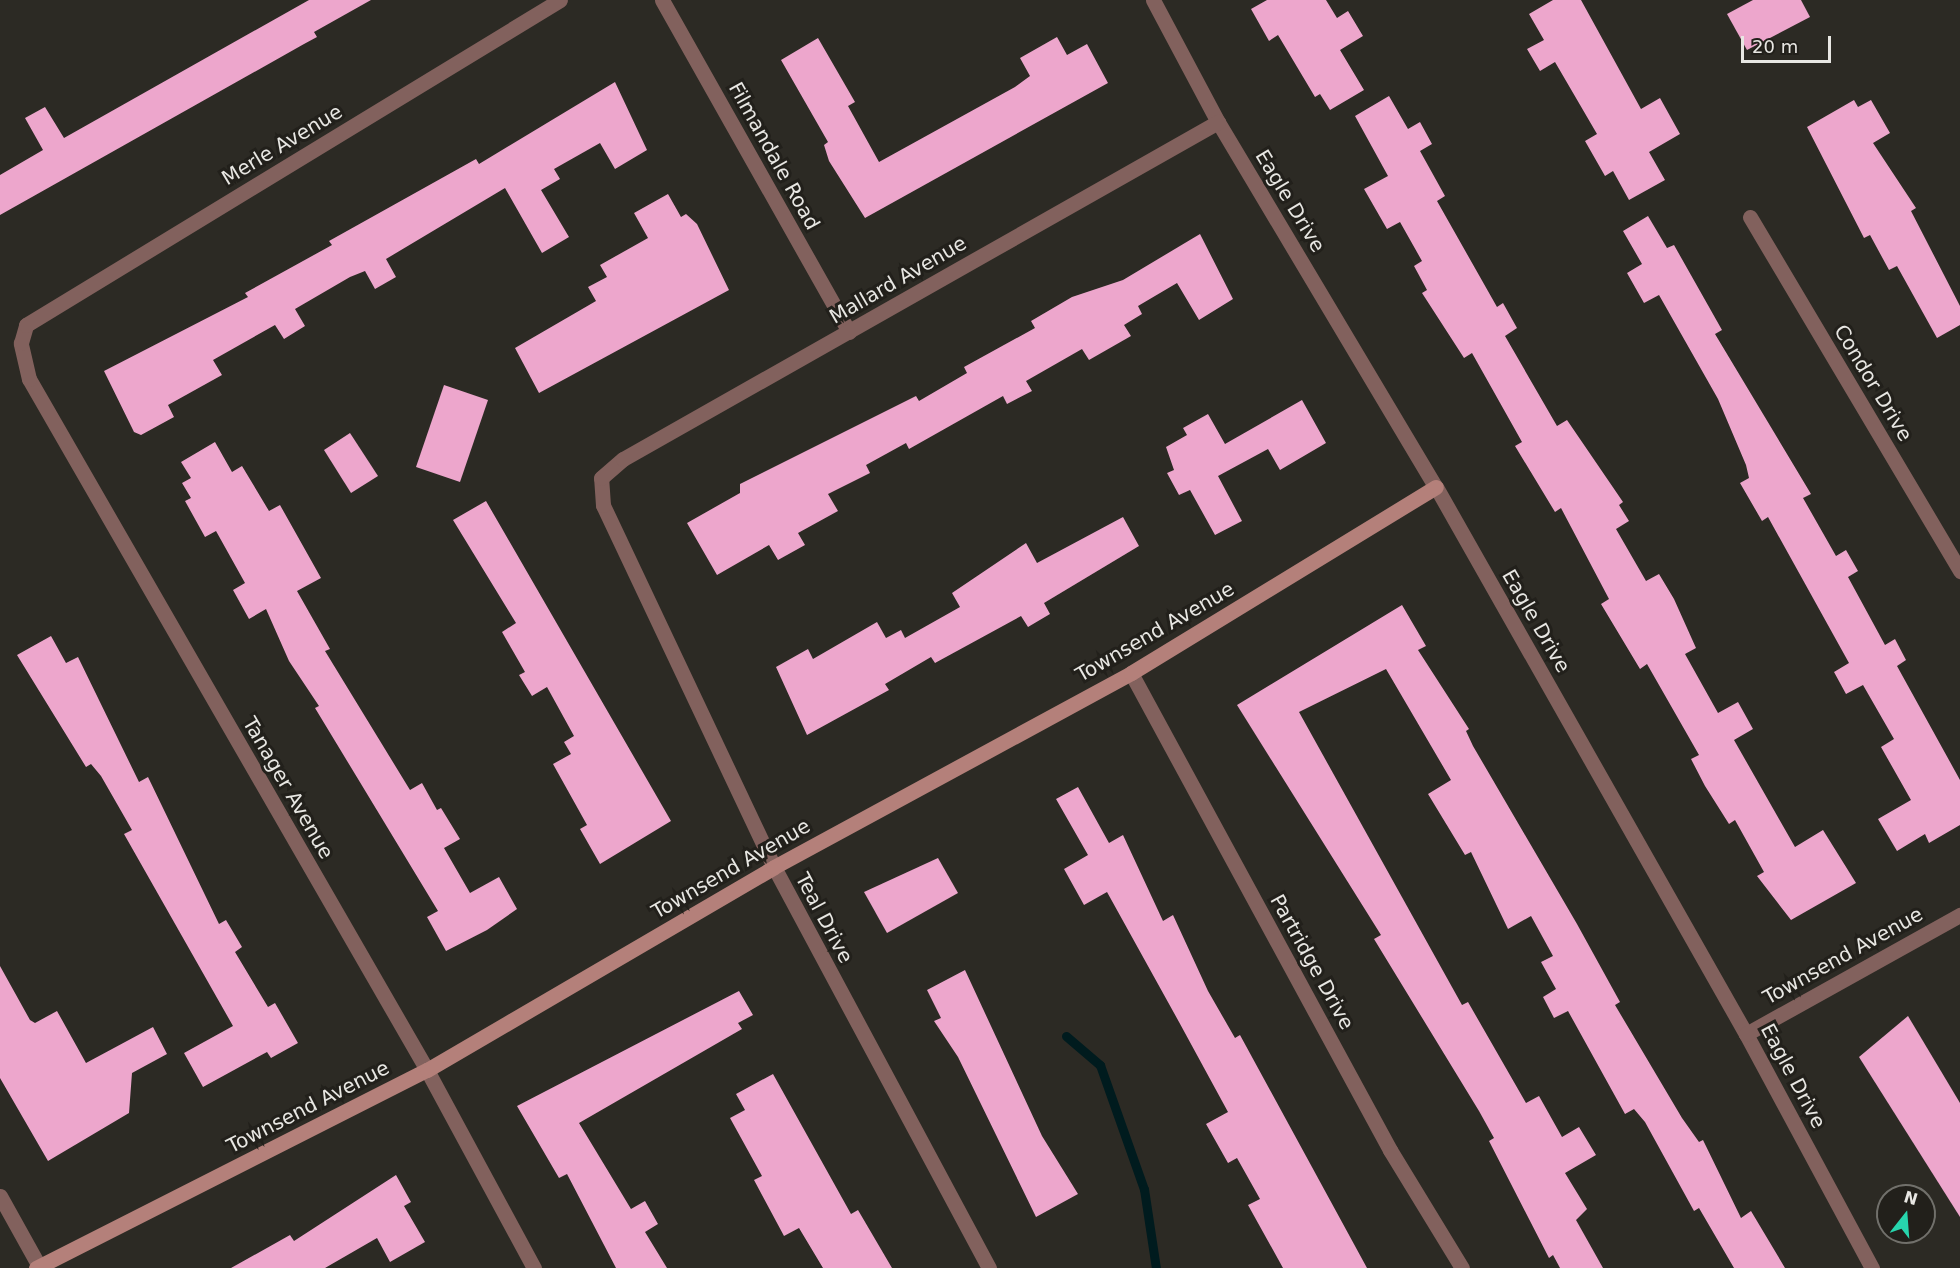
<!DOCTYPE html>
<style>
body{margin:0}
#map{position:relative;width:1960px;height:1268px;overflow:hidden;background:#2c2a24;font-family:"DejaVu Sans",sans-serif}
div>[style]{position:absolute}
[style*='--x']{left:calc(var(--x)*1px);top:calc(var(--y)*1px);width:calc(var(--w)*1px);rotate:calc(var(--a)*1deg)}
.stream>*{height:9px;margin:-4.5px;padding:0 4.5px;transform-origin:4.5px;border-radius:4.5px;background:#001b1e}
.building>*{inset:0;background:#eda6cc}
.street>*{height:15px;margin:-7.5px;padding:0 7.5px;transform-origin:7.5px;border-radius:7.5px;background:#82615d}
.secondary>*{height:15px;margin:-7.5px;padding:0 7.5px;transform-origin:7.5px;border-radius:7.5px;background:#b4807a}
span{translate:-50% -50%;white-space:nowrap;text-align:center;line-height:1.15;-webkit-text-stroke:6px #22201b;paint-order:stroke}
.street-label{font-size:20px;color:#e8e7e3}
.north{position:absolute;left:1876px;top:1184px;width:60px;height:60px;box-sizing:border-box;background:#22201b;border:2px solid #71706b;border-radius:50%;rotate:17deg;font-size:16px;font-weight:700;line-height:24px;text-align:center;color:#e8e7e3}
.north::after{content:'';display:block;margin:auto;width:21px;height:27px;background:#27d5ad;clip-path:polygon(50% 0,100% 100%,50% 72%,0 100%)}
.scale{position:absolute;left:1741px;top:36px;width:90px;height:27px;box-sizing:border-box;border:3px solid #e8e7e3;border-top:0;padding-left:8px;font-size:18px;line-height:21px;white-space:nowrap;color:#e8e7e3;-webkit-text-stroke:4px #22201b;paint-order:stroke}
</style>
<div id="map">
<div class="stream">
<div style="--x:1066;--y:1036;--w:45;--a:40.5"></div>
<div style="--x:1100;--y:1065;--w:132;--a:70.5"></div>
<div style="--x:1144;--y:1189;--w:80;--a:81.4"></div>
</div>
<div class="building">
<div style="clip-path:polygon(309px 0,371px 0,314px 32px,317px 37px,304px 44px,0 215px,0 175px,43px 150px,25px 118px,45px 107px,64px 138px)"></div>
<div style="clip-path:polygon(1267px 0,1326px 0,1337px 18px,1348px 11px,1363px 36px,1340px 50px,1364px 90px,1330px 110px,1320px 94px,1315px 97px,1278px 35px,1269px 41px,1251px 9px)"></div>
<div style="clip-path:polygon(1553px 0,1581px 0,1641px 109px,1660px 98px,1680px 134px,1649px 152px,1665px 180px,1629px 200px,1613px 171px,1605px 176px,1585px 141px,1597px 134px,1555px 62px,1540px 71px,1527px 49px,1544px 40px,1529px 14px)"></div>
<div style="clip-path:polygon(1753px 0,1801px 0,1810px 17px,1747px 50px,1727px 14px)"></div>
<div style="clip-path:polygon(1057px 37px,1067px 55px,1087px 44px,1108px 83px,865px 218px,829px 161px,824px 145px,828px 142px,781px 60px,818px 38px,855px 102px,848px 106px,879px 162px,1015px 87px,1030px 76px,1020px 58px)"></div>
<div style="clip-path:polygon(615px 82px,647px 150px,615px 169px,600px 143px,554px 169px,560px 179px,541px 190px,569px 237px,542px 253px,505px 188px,386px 259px,396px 277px,375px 289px,365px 271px,350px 277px,295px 309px,305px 326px,284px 339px,275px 325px,213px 360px,222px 375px,168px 405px,174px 417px,141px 435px,134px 432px,104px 371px,248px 297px,245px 293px,332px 245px,329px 241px,476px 159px,479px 164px)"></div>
<div style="clip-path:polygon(1389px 96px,1408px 129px,1420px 122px,1432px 144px,1420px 151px,1445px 196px,1437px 201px,1497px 307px,1503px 303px,1517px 328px,1505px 336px,1557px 426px,1567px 420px,1623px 502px,1619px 505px,1629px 521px,1616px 529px,1646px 581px,1659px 574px,1674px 599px,1696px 648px,1685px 654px,1718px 713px,1738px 702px,1753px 729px,1734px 740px,1795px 847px,1823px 830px,1856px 883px,1791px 920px,1757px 876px,1764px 872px,1735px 820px,1729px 824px,1705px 786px,1691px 759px,1699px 755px,1647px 664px,1640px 669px,1601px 604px,1609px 599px,1561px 508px,1555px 512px,1515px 446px,1522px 442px,1472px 353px,1464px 358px,1422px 293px,1427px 290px,1414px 266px,1422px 261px,1400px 222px,1387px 229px,1364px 189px,1388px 176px,1355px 116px)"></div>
<div style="clip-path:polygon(1854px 100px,1858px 107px,1871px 100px,1890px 133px,1873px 143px,1916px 208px,1911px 211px,1960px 306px,1960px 325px,1937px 338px,1897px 266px,1889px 270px,1870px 235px,1864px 238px,1807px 127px)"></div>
<div style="clip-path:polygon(668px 194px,681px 217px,686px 214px,697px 224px,729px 290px,539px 393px,515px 348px,596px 301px,588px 287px,607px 277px,600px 265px,648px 238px,634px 213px)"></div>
<div style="clip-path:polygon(1648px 216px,1667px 248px,1674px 245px,1722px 330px,1715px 334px,1811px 494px,1803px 498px,1836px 556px,1846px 550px,1858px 571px,1848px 577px,1885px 645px,1895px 639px,1906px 660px,1897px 666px,1960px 780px,1960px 825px,1929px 843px,1925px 834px,1897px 851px,1878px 819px,1911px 800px,1881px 747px,1894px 739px,1863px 685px,1846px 694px,1834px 672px,1849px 663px,1768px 517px,1762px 521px,1740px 483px,1749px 478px,1746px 465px,1718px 399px,1659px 295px,1644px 303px,1627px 273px,1642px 264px,1623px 231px)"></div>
<div style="clip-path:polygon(1200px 234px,1233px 299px,1199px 320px,1177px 283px,1138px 306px,1142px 314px,1124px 325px,1131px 336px,1089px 360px,1082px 349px,1026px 381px,1032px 391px,1007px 404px,1003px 396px,909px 449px,906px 443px,866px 465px,870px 473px,828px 494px,838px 511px,798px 533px,805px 545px,778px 560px,769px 545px,717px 575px,687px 523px,740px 493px,740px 484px,916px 396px,919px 401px,967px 373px,964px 367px,1035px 328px,1031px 321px,1072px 297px,1123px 280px)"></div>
<div style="clip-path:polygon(444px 385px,488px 400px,460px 482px,416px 467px)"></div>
<div style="clip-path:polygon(1302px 400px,1326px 443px,1280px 470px,1268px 449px,1218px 476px,1242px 521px,1215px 535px,1190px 490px,1179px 495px,1167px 473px,1174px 470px,1166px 447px,1187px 435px,1183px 428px,1208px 414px,1225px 444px)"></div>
<div style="clip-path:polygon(350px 433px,378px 476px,351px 493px,324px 450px)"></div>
<div style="clip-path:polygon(215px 442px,232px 472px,242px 466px,269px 511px,280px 505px,321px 578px,297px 591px,330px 649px,325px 651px,410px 790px,422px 783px,437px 810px,441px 808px,460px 839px,444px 848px,470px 893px,499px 877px,517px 909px,487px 930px,446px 951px,427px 917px,438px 911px,315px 708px,319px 706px,289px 661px,266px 609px,249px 619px,233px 590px,245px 583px,216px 531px,205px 537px,185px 501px,191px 498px,182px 483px,191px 478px,181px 462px)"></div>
<div style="clip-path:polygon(486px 501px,671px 821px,600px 864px,580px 829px,587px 825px,553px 764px,571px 754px,564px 742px,574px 736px,547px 687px,532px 696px,519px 675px,525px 672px,502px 632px,516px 623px,453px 520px)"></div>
<div style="clip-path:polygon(1123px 517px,1139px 546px,1044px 603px,1050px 614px,1028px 627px,1021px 616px,935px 663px,931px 657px,885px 684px,889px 690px,807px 735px,776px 667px,808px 649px,813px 659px,877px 622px,886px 638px,901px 630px,905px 638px,960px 607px,952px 593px,1026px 543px,1037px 563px)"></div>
<div style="clip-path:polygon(1402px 605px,1426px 646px,1418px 650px,1469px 729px,1466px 731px,1473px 746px,1577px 924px,1620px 1002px,1615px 1005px,1682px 1118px,1699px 1142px,1703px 1140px,1741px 1218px,1751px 1211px,1785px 1268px,1734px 1268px,1699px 1208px,1694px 1211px,1645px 1122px,1634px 1109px,1625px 1114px,1568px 1011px,1554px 1018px,1543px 997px,1556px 989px,1541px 962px,1553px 956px,1531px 916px,1508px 929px,1471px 852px,1465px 855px,1428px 794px,1451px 780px,1386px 669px,1299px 712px,1462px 1005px,1468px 1002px,1526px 1103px,1539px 1096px,1562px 1137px,1579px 1127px,1596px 1155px,1565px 1173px,1587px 1209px,1576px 1220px,1603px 1268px,1560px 1268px,1553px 1255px,1549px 1258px,1489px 1141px,1494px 1138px,1479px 1111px,1374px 939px,1381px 935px,1237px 705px)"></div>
<div style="clip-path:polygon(51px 636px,66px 663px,78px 657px,139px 782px,148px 777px,219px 924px,226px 920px,242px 947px,235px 952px,268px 1007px,275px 1003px,298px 1043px,271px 1058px,267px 1052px,203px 1087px,184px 1053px,233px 1026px,124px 834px,132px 830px,101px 776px,91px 764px,86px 767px,17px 655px)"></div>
<div style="clip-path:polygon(1078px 787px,1109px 843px,1123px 835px,1163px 921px,1173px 915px,1208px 991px,1235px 1038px,1240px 1035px,1367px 1268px,1283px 1268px,1248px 1205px,1260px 1199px,1237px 1158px,1228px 1163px,1206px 1124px,1228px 1112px,1179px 1022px,1107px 892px,1084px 905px,1064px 869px,1088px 855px,1056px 799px)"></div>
<div style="clip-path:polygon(938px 858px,958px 893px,887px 933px,864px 892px)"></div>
<div style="clip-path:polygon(0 966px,30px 1020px,35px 1023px,57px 1011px,86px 1063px,153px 1027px,167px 1054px,132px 1073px,129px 1113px,48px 1161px,0 1078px)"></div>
<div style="clip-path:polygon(965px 970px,1042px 1136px,1078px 1194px,1036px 1217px,958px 1057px,934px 1021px,941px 1018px,927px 990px)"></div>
<div style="clip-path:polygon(739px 991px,753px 1015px,738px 1023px,742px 1029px,579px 1123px,631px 1209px,645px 1201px,658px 1224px,645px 1232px,667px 1268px,616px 1268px,567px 1174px,559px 1178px,517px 1106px)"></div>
<div style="clip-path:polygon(1908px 1016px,1960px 1103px,1960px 1217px,1859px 1057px)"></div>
<div style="clip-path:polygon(773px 1074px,851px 1214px,858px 1210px,892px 1268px,823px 1268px,799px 1228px,784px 1236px,754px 1180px,762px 1176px,730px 1118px,745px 1110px,736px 1094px)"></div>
<div style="clip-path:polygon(396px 1175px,411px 1202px,404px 1206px,425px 1242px,390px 1262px,377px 1238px,325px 1268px,231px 1268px,290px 1235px,294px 1241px)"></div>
</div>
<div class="street">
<div style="--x:662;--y:0;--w:381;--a:60.6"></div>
<div style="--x:1153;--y:0;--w:138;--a:62"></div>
<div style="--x:1218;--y:122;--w:425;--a:59.2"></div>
<div style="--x:1436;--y:487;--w:629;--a:60.46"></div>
<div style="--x:1746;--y:1034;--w:266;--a:61.7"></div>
<div style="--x:1750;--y:217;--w:412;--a:59.3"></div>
<div style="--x:1131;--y:673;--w:543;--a:61.5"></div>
<div style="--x:1390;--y:1150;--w:138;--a:58.6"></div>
<div style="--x:1746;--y:1034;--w:245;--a:-29.1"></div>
<div style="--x:0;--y:1196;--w:82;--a:60.9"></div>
<div style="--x:534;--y:1268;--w:225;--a:-118.4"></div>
<div style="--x:427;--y:1070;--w:797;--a:-119.94"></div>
<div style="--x:29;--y:379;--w:37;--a:-103"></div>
<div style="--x:21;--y:343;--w:19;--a:-74"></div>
<div style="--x:26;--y:325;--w:625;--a:-31.33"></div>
<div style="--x:989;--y:1268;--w:455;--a:-118.2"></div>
<div style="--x:774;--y:867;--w:400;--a:-115.3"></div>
<div style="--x:603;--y:505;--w:27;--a:-94"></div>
<div style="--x:601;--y:478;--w:29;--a:-41"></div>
<div style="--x:623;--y:459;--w:684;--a:-29.53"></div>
</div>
<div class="secondary">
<div style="--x:36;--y:1268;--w:438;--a:-26.9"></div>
<div style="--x:427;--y:1070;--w:402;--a:-30.3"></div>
<div style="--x:774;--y:867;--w:406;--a:-28.5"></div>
<div style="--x:1131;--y:673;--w:357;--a:-31.4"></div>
</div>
<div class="street-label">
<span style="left:282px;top:145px;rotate:-31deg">Merle Avenue</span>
<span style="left:774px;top:156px;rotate:61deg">Filmandale Road</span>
<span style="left:1290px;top:201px;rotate:59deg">Eagle Drive</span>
<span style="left:898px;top:280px;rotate:-30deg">Mallard Avenue</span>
<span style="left:1873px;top:383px;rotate:59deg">Condor Drive</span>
<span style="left:1536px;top:621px;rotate:60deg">Eagle Drive</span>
<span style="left:1155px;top:632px;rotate:-30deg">Townsend Avenue</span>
<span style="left:288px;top:788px;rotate:60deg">Tanager Avenue</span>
<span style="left:731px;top:869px;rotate:-30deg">Townsend Avenue</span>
<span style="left:824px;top:918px;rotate:62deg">Teal Drive</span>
<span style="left:1843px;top:956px;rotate:-29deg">Townsend Avenue</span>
<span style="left:1312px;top:962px;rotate:61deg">Partridge Drive</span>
<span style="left:1793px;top:1076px;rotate:62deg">Eagle Drive</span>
<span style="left:308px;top:1107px;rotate:-27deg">Townsend Avenue</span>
</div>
<div class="north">N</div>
<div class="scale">20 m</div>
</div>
